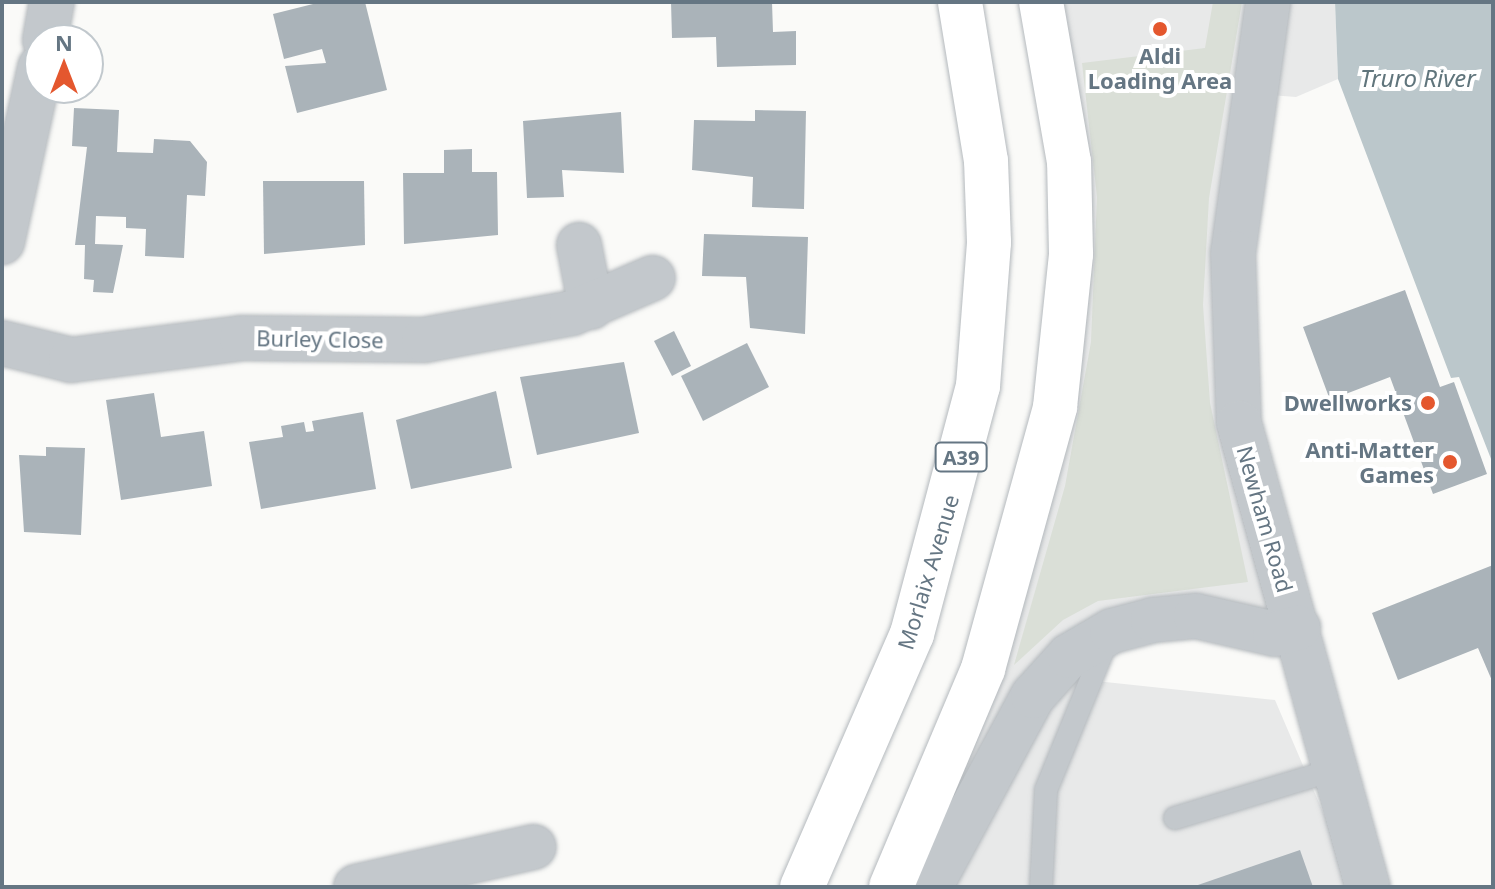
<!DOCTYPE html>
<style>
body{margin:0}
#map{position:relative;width:1495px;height:889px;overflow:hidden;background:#fafaf8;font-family:"Noto Sans",sans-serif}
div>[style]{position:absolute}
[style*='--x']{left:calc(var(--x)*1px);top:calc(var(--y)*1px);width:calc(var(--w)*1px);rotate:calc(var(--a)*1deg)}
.built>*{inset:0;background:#e8e9e9}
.green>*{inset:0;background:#dadfd7}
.water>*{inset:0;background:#bbc7cb}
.building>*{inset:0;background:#aab3b9}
.roads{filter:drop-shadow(0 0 2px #b4b9bd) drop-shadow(0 0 2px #b4b9bd)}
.service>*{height:22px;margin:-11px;padding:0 11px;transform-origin:11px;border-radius:11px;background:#c3c8cc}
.minor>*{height:44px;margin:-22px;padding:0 22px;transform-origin:22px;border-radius:22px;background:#c3c8cc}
.tertiary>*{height:44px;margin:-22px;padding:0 22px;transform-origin:22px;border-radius:22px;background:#c3c8cc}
.trunk>*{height:44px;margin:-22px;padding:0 22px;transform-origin:22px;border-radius:22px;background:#fff}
.dots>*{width:22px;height:22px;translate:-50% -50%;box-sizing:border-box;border:4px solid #fff;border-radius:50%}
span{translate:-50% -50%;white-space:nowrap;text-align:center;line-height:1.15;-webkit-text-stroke:8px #fff;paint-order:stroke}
.shield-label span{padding:2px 6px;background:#fff;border:2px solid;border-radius:6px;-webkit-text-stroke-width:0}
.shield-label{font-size:20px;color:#657683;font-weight:700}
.poi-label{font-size:22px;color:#657683;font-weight:700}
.right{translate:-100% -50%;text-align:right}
.street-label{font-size:22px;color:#657683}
.water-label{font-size:24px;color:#60757c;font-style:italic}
.frame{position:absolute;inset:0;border:4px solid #657683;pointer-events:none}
.north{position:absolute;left:24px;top:24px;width:80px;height:80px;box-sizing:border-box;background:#fff;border:2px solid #c1c8cd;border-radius:50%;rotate:0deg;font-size:22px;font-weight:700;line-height:32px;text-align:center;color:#657683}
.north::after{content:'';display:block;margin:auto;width:28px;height:36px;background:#e4572e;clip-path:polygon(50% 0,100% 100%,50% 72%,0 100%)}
</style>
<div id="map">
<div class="built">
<div style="clip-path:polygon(1041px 2px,1335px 2px,1338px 79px,1296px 97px,1256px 94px,1232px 304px,1298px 628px,1196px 616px,1049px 676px,1275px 700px,1355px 887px,883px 887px,983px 669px,1066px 331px)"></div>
</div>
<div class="green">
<div style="clip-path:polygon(1213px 2px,1242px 2px,1209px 198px,1203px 305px,1210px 403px,1248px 582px,1098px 601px,1063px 620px,1014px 665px,1065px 486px,1091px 342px,1097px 197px,1082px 63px,1205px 48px)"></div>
</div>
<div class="water">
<div style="clip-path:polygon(1335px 2px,1493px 2px,1493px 464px,1459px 377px,1451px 378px,1338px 79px)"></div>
</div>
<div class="building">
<div style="clip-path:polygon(321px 2px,365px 2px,387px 90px,297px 113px,285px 66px,326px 63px,322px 49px,284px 59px,273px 14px)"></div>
<div style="clip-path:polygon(671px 2px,772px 2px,773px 32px,796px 31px,796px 65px,717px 67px,716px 37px,672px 38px)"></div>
<div style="clip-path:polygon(74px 108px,119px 110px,117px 152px,153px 153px,154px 139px,190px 141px,207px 162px,205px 196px,187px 195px,184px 258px,145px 256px,146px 229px,126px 228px,126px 217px,96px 216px,95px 244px,123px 245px,113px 293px,93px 292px,94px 280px,84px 279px,85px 245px,75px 245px,87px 147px,72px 146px)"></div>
<div style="clip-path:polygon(755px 110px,806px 111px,804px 209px,752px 207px,753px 177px,692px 170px,694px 120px,755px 121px)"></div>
<div style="clip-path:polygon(621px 112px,624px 173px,562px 170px,564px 197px,527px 198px,523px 121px)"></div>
<div style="clip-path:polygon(472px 149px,472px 172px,497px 172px,498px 235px,404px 244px,403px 173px,444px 173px,444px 150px)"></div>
<div style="clip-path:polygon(263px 181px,364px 181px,365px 245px,264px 254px)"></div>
<div style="clip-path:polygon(704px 234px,808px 237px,805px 334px,750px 328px,746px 277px,702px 276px)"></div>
<div style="clip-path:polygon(1405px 290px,1440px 387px,1454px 382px,1487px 474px,1433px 494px,1390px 377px,1330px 400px,1303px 327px)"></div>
<div style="clip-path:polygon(674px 331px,691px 366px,672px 376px,654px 341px)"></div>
<div style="clip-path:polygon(747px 343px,769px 387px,703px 421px,681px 376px)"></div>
<div style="clip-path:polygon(624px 362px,639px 433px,537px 455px,520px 377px)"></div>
<div style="clip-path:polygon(496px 391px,512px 468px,411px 489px,396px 420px)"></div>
<div style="clip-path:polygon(154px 393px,161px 437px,204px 431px,212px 486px,121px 500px,106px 400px)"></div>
<div style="clip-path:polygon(363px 412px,376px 489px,261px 509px,249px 442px,283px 437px,281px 426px,304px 422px,306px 432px,314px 431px,312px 421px)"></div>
<div style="clip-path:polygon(46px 447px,85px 448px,81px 535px,24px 532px,19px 455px,46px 456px)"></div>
<div style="clip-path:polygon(1493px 565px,1493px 683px,1478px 648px,1398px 680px,1372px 613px)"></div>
<div style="clip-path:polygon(1300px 850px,1313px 887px,1195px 887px,1195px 886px)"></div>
</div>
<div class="roads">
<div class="service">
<div style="--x:1175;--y:818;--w:162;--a:-16.9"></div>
<div style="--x:1041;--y:887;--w:97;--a:-87"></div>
<div style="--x:1046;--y:790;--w:159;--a:-67.8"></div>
</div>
<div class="minor">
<div style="--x:45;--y:40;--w:39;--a:-80"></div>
<div style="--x:2;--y:242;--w:179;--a:-77.7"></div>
<div style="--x:579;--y:245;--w:63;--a:79"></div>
<div style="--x:2;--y:343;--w:71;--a:13.8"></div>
<div style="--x:71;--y:360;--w:172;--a:-7.3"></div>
<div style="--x:242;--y:338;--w:182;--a:0.6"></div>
<div style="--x:424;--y:340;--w:150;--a:-10.3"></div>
<div style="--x:572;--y:313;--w:88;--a:-23.4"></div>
<div style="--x:356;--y:887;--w:182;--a:-12.7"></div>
</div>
<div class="tertiary">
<div style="--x:1268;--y:2;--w:253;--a:97.9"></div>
<div style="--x:1233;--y:253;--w:170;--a:88"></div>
<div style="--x:1239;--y:423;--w:482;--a:74.5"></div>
<div style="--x:930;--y:887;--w:217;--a:-61.7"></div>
<div style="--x:1033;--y:696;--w:54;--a:-48"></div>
<div style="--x:1069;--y:656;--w:50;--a:-30.2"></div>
<div style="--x:1112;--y:631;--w:42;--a:-15"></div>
<div style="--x:1153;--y:620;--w:43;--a:-5.3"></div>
<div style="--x:1196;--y:616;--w:81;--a:12.8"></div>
<div style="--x:1275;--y:634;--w:24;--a:-15"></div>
</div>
<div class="trunk">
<div style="--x:802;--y:887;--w:276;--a:-66.5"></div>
<div style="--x:912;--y:634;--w:257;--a:-75.1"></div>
<div style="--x:978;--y:386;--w:144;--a:-85.6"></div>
<div style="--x:989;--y:242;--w:81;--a:-92.1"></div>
<div style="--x:986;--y:161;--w:161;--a:-99.3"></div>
<div style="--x:891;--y:887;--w:237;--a:-67.1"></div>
<div style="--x:983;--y:669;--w:272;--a:-74.6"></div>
<div style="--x:1055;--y:407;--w:154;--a:-84"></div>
<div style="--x:1071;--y:254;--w:92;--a:-91.2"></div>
<div style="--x:1069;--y:162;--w:162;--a:-99.9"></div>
</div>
</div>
<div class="dots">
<div style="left:1160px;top:29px;background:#e4572e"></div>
<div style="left:1428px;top:403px;background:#e4572e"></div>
<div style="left:1450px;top:462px;background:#e4572e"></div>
</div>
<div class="shield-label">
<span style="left:961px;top:457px">A39</span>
</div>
<div class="poi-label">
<span style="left:1160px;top:68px">Aldi<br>Loading Area</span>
<span class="right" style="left:1412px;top:403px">Dwellworks</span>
<span class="right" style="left:1434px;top:462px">Anti-Matter<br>Games</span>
</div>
<div class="street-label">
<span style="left:320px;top:339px;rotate:1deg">Burley Close</span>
<span style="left:1265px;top:519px;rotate:74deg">Newham Road</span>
<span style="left:928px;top:572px;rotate:-73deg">Morlaix Avenue</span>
</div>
<div class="water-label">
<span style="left:1418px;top:78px">Truro River</span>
</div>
<div class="frame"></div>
<div class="north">N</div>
</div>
